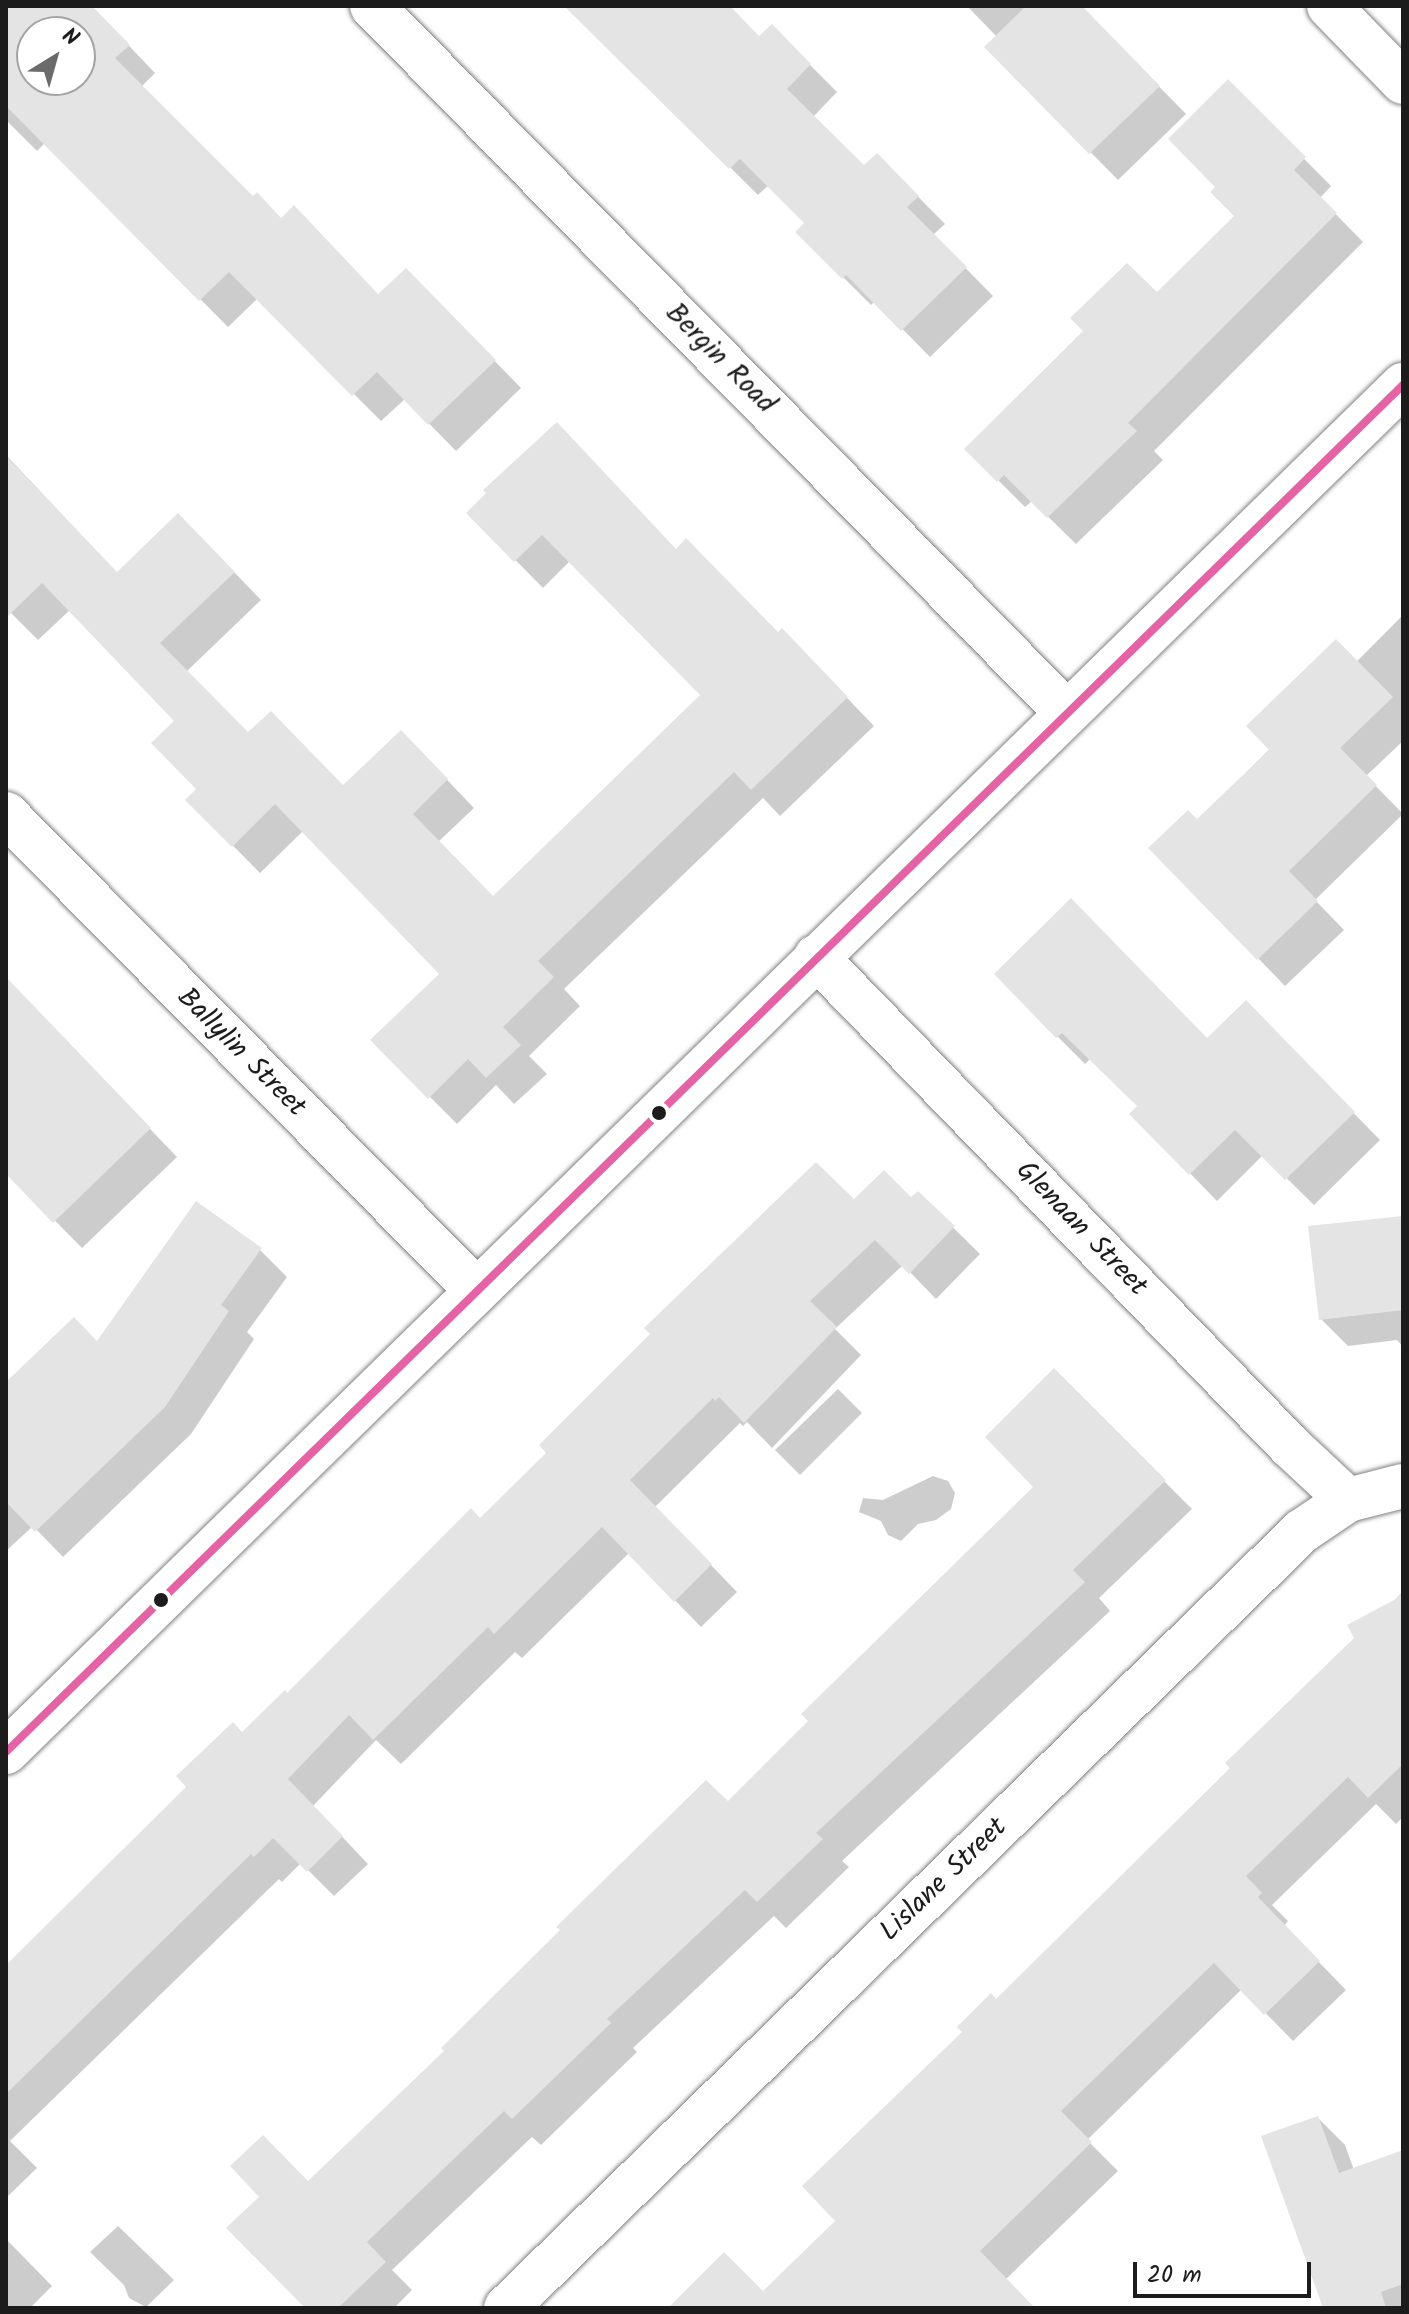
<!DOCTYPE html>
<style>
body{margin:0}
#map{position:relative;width:1409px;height:2314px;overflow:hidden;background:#fff;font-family:Kalam,sans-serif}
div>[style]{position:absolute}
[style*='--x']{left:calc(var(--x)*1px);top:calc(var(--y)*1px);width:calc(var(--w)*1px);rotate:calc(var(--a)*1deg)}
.water>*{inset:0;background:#cdcdcd}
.shadow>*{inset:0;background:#0003}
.building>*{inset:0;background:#e4e4e4}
.roads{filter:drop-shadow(0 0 2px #828282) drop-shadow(0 0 2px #828282)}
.minor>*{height:44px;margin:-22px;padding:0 22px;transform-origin:22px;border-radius:22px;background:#fff}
.bus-1>*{height:8px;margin:-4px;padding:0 4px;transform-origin:4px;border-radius:4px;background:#e463a4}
.dots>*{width:22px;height:22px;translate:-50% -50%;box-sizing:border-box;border:4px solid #fff;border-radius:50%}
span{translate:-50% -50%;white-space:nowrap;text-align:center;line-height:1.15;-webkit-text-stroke:7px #fff;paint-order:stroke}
.street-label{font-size:28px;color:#1c1c1c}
.frame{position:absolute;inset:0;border:8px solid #1c1c1c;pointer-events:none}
.north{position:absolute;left:16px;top:16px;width:80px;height:80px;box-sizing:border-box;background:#fff;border:2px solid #a4a4a4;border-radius:50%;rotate:37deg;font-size:22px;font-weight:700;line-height:32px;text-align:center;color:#1c1c1c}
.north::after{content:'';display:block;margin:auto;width:28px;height:36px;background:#6b6b6b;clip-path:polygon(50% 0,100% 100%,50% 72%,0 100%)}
.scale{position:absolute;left:1133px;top:2262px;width:178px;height:36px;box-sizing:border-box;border:4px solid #1c1c1c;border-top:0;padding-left:10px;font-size:24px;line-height:28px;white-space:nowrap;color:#1c1c1c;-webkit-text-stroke:6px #fff;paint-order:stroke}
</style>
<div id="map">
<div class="water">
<div style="clip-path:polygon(838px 1389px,862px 1413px,800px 1475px,775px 1450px)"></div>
<div style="clip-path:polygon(933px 1476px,948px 1481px,955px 1493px,951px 1509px,936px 1520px,918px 1524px,901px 1541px,888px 1535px,881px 1521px,859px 1512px,863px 1498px,883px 1500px)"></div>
<div style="clip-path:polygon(118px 2226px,174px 2280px,146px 2307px,129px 2298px,124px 2285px,90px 2252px)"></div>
</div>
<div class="shadow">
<div style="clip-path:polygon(evenodd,6px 6px,91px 6px,155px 73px,141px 87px,253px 199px,379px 297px,433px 298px,521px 388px,456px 451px,405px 399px,381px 421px,258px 298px,228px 327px,45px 143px,37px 151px,6px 120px,6px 6px,32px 32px,80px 32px,80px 80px,32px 80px,32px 32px)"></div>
<div style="clip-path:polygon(568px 6px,728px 6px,760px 39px,772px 27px,837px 92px,813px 117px,864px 167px,877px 155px,945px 224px,933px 235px,993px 296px,930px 357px,875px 301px,871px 305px,798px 232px,807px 223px,769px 185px,758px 195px)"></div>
<div style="clip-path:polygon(967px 6px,1080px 6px,1186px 114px,1118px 180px,987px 47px,997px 37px)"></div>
<div style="clip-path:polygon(1228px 82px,1331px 186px,1320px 198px,1363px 242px,1154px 451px,1163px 460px,1076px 544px,1032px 501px,1025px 507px,967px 449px,1157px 295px,1237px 216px,1218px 187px)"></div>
<div style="clip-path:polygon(6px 455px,118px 574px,206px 543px,261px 600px,186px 672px,248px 735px,344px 788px,428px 760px,474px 808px,438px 842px,493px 899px,703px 695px,570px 561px,543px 588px,469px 513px,677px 551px,809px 658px,874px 726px,780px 816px,763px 798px,564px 989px,580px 1006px,529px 1056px,547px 1074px,514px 1104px,496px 1085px,457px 1124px,373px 1040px,442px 974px,303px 831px,260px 873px,188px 800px,199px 790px,177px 721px,70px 610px,38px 640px,6px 608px)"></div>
<div style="clip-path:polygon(1403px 615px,1403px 741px,1366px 776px,1403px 814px,1315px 900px,1344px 930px,1285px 986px,1151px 848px,1197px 822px)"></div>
<div style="clip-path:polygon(1071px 901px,1207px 1040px,1246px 1003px,1380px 1140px,1314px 1205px,1263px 1155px,1217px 1201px,1132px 1114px,1140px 1107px,1091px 1058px,1085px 1064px,1057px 1036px)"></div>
<div style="clip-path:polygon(6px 979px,177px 1157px,82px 1248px,6px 1171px)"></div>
<div style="clip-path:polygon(918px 1193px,980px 1254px,936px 1299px,903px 1265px,835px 1329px,861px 1355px,772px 1448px,747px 1422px,743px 1426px,740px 1423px,655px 1507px,737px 1592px,701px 1627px,629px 1553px,522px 1658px,515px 1652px,401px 1764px,376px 1740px,313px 1806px,368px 1864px,334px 1896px,301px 1863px,282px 1882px,279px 1879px,10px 2141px,37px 2168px,6px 2198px,6px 1967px,242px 1734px,480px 1520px,854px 1202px,911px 1199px)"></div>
<div style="clip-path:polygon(1403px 1218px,1403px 1347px,1397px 1340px,1348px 1346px,1321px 1319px)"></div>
<div style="clip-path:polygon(260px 1250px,287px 1277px,247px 1332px,254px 1339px,191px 1434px,63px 1557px,33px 1526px,6px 1551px,6px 1385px,97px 1343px)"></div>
<div style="clip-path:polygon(1054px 1371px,1192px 1509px,1099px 1598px,1110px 1611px,842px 1861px,849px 1867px,786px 1928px,774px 1916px,633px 2048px,637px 2052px,541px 2145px,532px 2137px,392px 2270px,412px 2290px,394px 2308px,307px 2308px,308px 2184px,728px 1804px,1036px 1487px)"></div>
<div style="clip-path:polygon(1403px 1597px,1403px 1817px,1396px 1824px,1376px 1804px,1272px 1905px,1288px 1921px,1284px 1926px,1346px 1990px,1293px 2041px,1242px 1989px,1087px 2140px,1118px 2171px,1006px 2279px,1033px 2308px,674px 2308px,763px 2294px,838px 2221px,996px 2002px)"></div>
<div style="clip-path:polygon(1318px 2118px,1345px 2145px,1354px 2170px,1403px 2152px,1403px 2308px,1325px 2308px)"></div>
<div style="clip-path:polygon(6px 2239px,52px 2286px,30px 2308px,9px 2308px,6px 2305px)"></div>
</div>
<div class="building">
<div style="clip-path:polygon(evenodd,6px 6px,92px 6px,130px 45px,115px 58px,253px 196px,257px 192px,281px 218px,294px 205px,378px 294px,406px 268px,496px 360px,428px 425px,377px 372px,352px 396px,229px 272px,199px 301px,6px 106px,6px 6px,32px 32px,80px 32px,80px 80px,32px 80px,32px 32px)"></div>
<div style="clip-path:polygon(564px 6px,730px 6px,759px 36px,772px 24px,811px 64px,787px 89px,864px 165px,877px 153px,919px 196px,907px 207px,967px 267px,901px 331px,846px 275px,842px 279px,795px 232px,804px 223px,740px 159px,729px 169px)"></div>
<div style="clip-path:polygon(1026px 6px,1082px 6px,1160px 86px,1089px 154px,984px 47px)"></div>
<div style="clip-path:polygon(1228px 79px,1306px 157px,1294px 170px,1337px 213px,1128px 423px,1137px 431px,1047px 518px,1004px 475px,997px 482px,964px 449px,1083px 331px,1070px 318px,1127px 263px,1157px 292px,1234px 216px,1210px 192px,1215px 187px,1168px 139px)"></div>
<div style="clip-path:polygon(557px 422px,676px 549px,686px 538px,778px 632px,782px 628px,848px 697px,751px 790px,734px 772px,538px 961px,554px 977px,503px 1027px,521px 1045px,486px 1078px,468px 1059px,428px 1099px,370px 1040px,439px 974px,275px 804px,232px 847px,185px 800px,196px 789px,151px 743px,174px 721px,42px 583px,6px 618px,6px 456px,117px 572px,178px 513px,235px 572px,160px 643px,248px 732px,271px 711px,343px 785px,401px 730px,448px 779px,413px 814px,493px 896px,700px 695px,542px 535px,514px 562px,466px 513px,486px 493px,483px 490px)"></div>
<div style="clip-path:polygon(1336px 639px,1393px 697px,1340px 748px,1377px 785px,1289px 871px,1318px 901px,1257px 960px,1148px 848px,1188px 810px,1197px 819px,1269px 750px,1246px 726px)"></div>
<div style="clip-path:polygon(1071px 898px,1207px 1038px,1246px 1000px,1355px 1112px,1285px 1180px,1235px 1130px,1189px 1175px,1129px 1114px,1137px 1106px,1062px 1033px,1056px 1038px,994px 974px)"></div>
<div style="clip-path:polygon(6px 977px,151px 1128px,53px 1223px,6px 1174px)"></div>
<div style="clip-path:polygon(816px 1162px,854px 1199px,884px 1170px,911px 1197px,918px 1191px,955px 1226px,909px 1274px,875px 1240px,810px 1301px,837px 1327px,744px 1423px,719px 1397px,715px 1401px,713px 1398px,630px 1480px,712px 1564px,674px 1602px,602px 1527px,494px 1634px,488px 1627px,373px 1740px,349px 1715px,288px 1779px,343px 1836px,307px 1872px,273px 1838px,254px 1857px,251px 1854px,6px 2094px,6px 1965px,186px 1787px,176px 1776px,233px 1722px,242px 1732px,285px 1690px,287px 1693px,471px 1508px,480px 1518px,546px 1453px,539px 1445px,650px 1334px,644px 1328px)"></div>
<div style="clip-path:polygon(196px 1201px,262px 1248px,221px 1305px,229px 1311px,165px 1407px,35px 1532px,6px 1502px,6px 1382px,74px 1317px,97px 1341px)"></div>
<div style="clip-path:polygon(1403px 1216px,1403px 1310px,1319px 1320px,1308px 1226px)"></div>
<div style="clip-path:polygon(1054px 1368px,1166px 1480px,1073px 1570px,1085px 1582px,816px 1833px,823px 1839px,757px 1902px,745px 1890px,607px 2019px,611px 2023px,512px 2119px,504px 2111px,367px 2242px,386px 2262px,338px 2308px,305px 2308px,226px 2228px,259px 2197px,230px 2166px,263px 2135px,308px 2181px,444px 2051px,441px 2048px,560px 1930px,556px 1927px,706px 1780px,728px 1801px,808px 1721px,801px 1714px,1033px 1487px,985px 1437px)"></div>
<div style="clip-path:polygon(1403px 1591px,1403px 1764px,1368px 1798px,1348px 1777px,1246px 1876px,1262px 1893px,1258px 1897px,1320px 1961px,1264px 2015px,1214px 1963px,1061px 2111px,1092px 2142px,980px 2251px,1035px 2308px,668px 2308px,724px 2252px,763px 2291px,835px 2221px,802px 2186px,962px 2032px,957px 2027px,991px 1993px,996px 1999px,1230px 1768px,1225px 1763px,1354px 1638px,1347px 1625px,1394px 1600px)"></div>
<div style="clip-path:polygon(1318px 2116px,1339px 2173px,1403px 2150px,1403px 2284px,1381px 2292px,1386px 2308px,1323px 2308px,1261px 2136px)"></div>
</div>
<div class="roads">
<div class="minor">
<div style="--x:372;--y:6;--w:991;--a:45.49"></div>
<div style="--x:1329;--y:6;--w:106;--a:45.8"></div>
<div style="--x:6;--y:814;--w:670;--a:45.36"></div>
<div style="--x:816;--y:957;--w:680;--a:45.89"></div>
<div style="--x:1289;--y:1445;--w:81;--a:43"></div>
<div style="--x:6;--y:1752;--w:1955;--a:-44.38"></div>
<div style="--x:506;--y:2308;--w:1112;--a:-44.31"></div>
<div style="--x:1302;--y:1531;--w:55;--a:-34"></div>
<div style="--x:1348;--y:1500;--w:57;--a:-14.3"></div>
</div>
</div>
<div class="bus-1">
<div style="--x:6;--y:1752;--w:1955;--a:-44.38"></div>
</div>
<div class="dots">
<div style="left:659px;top:1113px;background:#1c1c1c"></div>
<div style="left:161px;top:1600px;background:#1c1c1c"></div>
</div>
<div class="street-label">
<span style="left:720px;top:359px;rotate:45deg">Bergin Road</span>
<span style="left:241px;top:1053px;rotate:45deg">Ballylin Street</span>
<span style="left:1081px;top:1229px;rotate:46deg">Glenaan Street</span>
<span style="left:944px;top:1880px;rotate:-44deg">Lislane Street</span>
</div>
<div class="frame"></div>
<div class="north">N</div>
<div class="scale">20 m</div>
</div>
